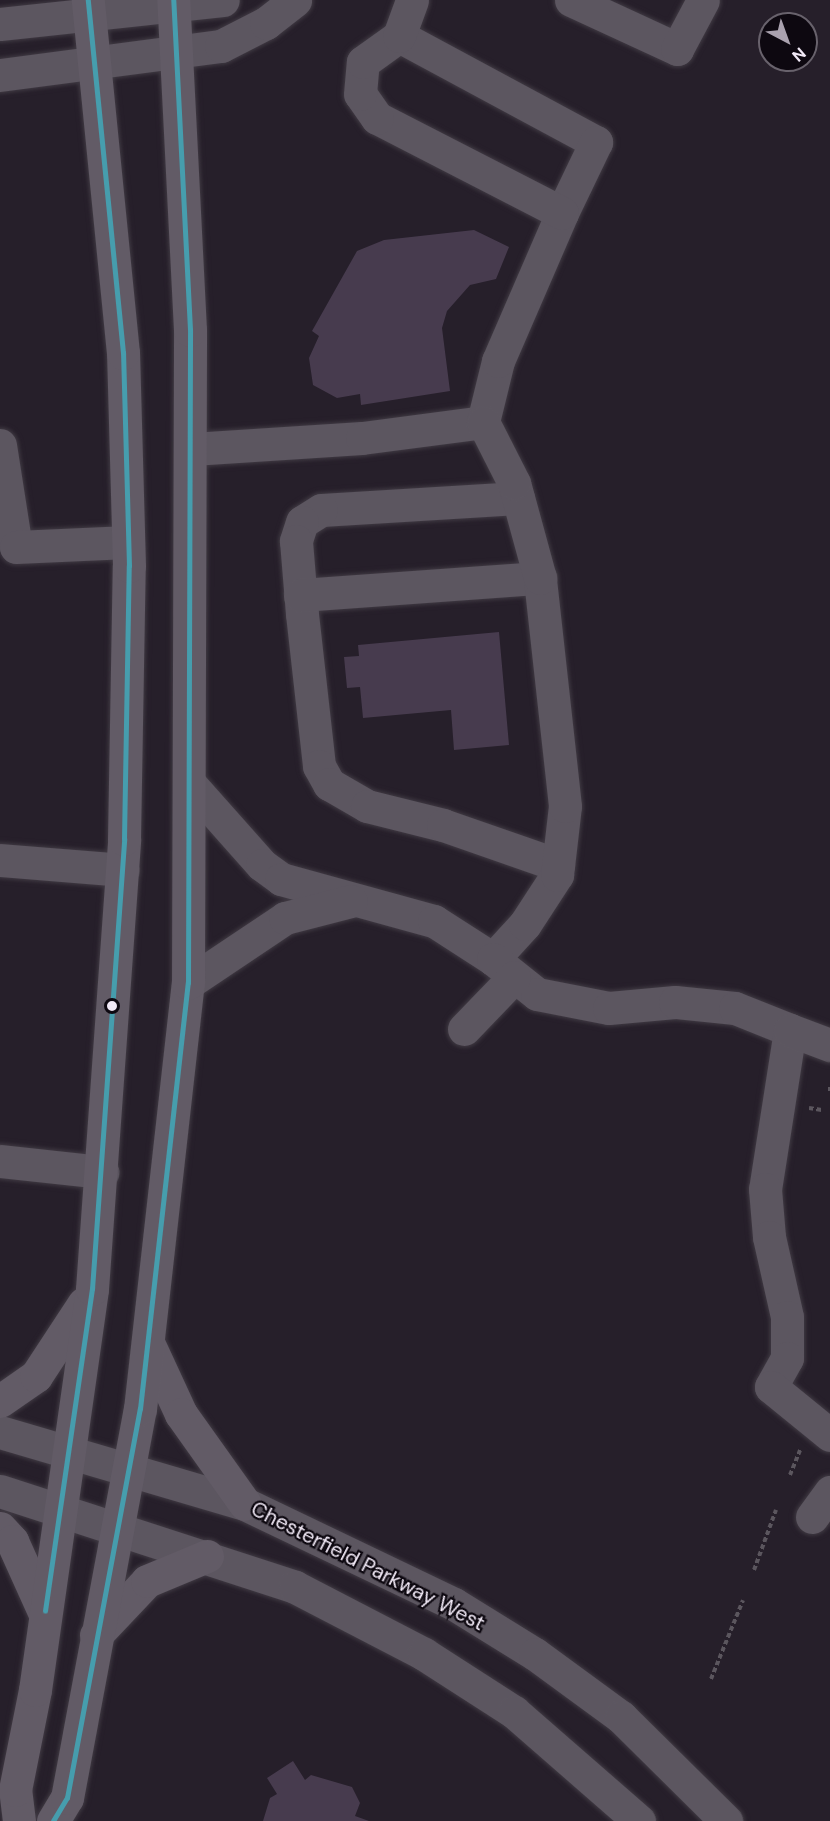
<!DOCTYPE html>
<style>
body{margin:0}
#map{position:relative;width:830px;height:1821px;overflow:hidden;background:#261f2a;font-family:"DM Sans",sans-serif}
div>[style]{position:absolute}
[style*='--x']{left:calc(var(--x)*1px);top:calc(var(--y)*1px);width:calc(var(--w)*1px);rotate:calc(var(--a)*1deg)}
.building>*{inset:0;background:#473b4e}
.path>*{height:4px;margin-top:-2px;transform-origin:0;background:repeating-linear-gradient(90deg,#5b565e 0 4.5px,transparent 0 7.5px)}
.roads{filter:drop-shadow(0 0 2px #403a43) drop-shadow(0 0 2px #403a43)}
.minor>*{height:33px;margin:-16.5px;padding:0 16.5px;transform-origin:16.5px;border-radius:16.5px;background:#5c5660}
.major>*{height:33px;margin:-16.5px;padding:0 16.5px;transform-origin:16.5px;border-radius:16.5px;background:#625b66}
.bus-1>*{height:4.5px;margin:-2.25px;padding:0 2.25px;transform-origin:2.25px;border-radius:2.25px;background:#469dad}
.dots>*{width:16px;height:16px;translate:-50% -50%;box-sizing:border-box;border:3px solid #0d0810;border-radius:50%}
span{translate:-50% -50%;white-space:nowrap;text-align:center;line-height:1.15;-webkit-text-stroke:4.5px #0d0810;paint-order:stroke}
.street-label{font-size:21px;color:#f1e9f6}
.north{position:absolute;left:758px;top:12px;width:60px;height:60px;box-sizing:border-box;background:#0d0810;border:2px solid #68626c;border-radius:50%;rotate:139deg;font-size:16px;font-weight:700;line-height:24px;text-align:center;color:#f1e9f6}
.north::after{content:'';display:block;margin:auto;width:21px;height:27px;background:#aaa2af;clip-path:polygon(50% 0,100% 100%,50% 72%,0 100%)}
</style>
<div id="map">
<div class="building">
<div style="clip-path:polygon(474px 230px,509px 247px,496px 279px,470px 285px,447px 311px,442px 328px,450px 391px,361px 405px,360px 394px,337px 398px,313px 385px,309px 358px,319px 336px,312px 331px,357px 251px,384px 240px)"></div>
<div style="clip-path:polygon(499px 632px,509px 745px,454px 750px,451px 710px,363px 718px,360px 687px,347px 688px,344px 657px,359px 656px,358px 645px)"></div>
<div style="clip-path:polygon(293px 1761px,305px 1780px,311px 1775px,352px 1787px,360px 1803px,355px 1816px,369px 1821px,263px 1821px,270px 1798px,277px 1794px,267px 1778px)"></div>
</div>
<div class="path">
<div style="--x:828;--y:1089;--w:2;--a:0"></div>
<div style="--x:809;--y:1108;--w:13;--a:9"></div>
<div style="--x:790;--y:1475;--w:27;--a:-68"></div>
<div style="--x:754;--y:1570;--w:64;--a:-69.9"></div>
<div style="--x:711;--y:1679;--w:85;--a:-67.9"></div>
</div>
<div class="roads">
<div class="minor">
<div style="--x:571;--y:0;--w:117;--a:24.8"></div>
<div style="--x:677;--y:49;--w:55;--a:-62"></div>
<div style="--x:0;--y:24;--w:224;--a:-6.1"></div>
<div style="--x:399;--y:36;--w:224;--a:28.3"></div>
<div style="--x:596;--y:142;--w:79;--a:115.6"></div>
<div style="--x:0;--y:75;--w:223;--a:-7.5"></div>
<div style="--x:221;--y:46;--w:51;--a:-27.1"></div>
<div style="--x:266;--y:23;--w:37;--a:-38"></div>
<div style="--x:0;--y:445;--w:103;--a:81.1"></div>
<div style="--x:16;--y:547;--w:112;--a:-2.6"></div>
<div style="--x:192;--y:449;--w:170;--a:-3.7"></div>
<div style="--x:362;--y:438;--w:122;--a:-7.5"></div>
<div style="--x:483;--y:422;--w:63;--a:-76.2"></div>
<div style="--x:498;--y:361;--w:161;--a:-66.6"></div>
<div style="--x:562;--y:213;--w:208;--a:-152.8"></div>
<div style="--x:377;--y:118;--w:29;--a:-125"></div>
<div style="--x:360;--y:94;--w:32;--a:-85"></div>
<div style="--x:363;--y:62;--w:44;--a:-35.8"></div>
<div style="--x:399;--y:36;--w:38;--a:-70"></div>
<div style="--x:518;--y:498;--w:197;--a:176.5"></div>
<div style="--x:321;--y:510;--w:22;--a:148"></div>
<div style="--x:302;--y:522;--w:20;--a:108"></div>
<div style="--x:296;--y:541;--w:73;--a:85.3"></div>
<div style="--x:302;--y:614;--w:153;--a:83.6"></div>
<div style="--x:319;--y:766;--w:21;--a:61"></div>
<div style="--x:329;--y:784;--w:44;--a:30.1"></div>
<div style="--x:367;--y:806;--w:78;--a:14"></div>
<div style="--x:443;--y:825;--w:122;--a:19.2"></div>
<div style="--x:300;--y:595;--w:241;--a:-4.1"></div>
<div style="--x:190;--y:784;--w:108;--a:48.4"></div>
<div style="--x:262;--y:865;--w:24;--a:36"></div>
<div style="--x:281;--y:879;--w:159;--a:15.4"></div>
<div style="--x:434;--y:921;--w:70;--a:32.8"></div>
<div style="--x:493;--y:959;--w:47;--a:-47.6"></div>
<div style="--x:525;--y:924;--w:59;--a:-56.9"></div>
<div style="--x:557;--y:875;--w:69;--a:-83.4"></div>
<div style="--x:565;--y:806;--w:229;--a:-96.3"></div>
<div style="--x:540;--y:578;--w:98;--a:-105.3"></div>
<div style="--x:514;--y:483;--w:68;--a:-116.9"></div>
<div style="--x:0;--y:860;--w:123;--a:4.6"></div>
<div style="--x:493;--y:959;--w:56;--a:38.5"></div>
<div style="--x:537;--y:994;--w:73;--a:11"></div>
<div style="--x:609;--y:1008;--w:66;--a:-5.2"></div>
<div style="--x:675;--y:1002;--w:60;--a:5.7"></div>
<div style="--x:735;--y:1008;--w:59;--a:21.8"></div>
<div style="--x:790;--y:1030;--w:161;--a:98.9"></div>
<div style="--x:765;--y:1189;--w:48;--a:85.2"></div>
<div style="--x:769;--y:1237;--w:82;--a:77.3"></div>
<div style="--x:787;--y:1317;--w:41;--a:90"></div>
<div style="--x:787;--y:1358;--w:33;--a:119"></div>
<div style="--x:771;--y:1387;--w:76;--a:39.1"></div>
<div style="--x:188;--y:983;--w:117;--a:-33.8"></div>
<div style="--x:285;--y:918;--w:68;--a:-14.4"></div>
<div style="--x:464;--y:1029;--w:72;--a:-46.1"></div>
<div style="--x:790;--y:1030;--w:43;--a:20.6"></div>
<div style="--x:0;--y:1161;--w:103;--a:6.2"></div>
<div style="--x:0;--y:1432;--w:255;--a:16.4"></div>
<div style="--x:245;--y:1504;--w:232;--a:25.6"></div>
<div style="--x:454;--y:1604;--w:95;--a:31.7"></div>
<div style="--x:535;--y:1654;--w:107;--a:36.2"></div>
<div style="--x:621;--y:1717;--w:148;--a:44.7"></div>
<div style="--x:0;--y:1491;--w:310;--a:18"></div>
<div style="--x:295;--y:1587;--w:145;--a:27.4"></div>
<div style="--x:424;--y:1654;--w:107;--a:32.8"></div>
<div style="--x:514;--y:1712;--w:166;--a:41.1"></div>
<div style="--x:812;--y:1517;--w:31;--a:-54"></div>
</div>
<div class="major">
<div style="--x:150;--y:1347;--w:74;--a:65.2"></div>
<div style="--x:181;--y:1414;--w:110;--a:54.6"></div>
<div style="--x:0;--y:1401;--w:44;--a:-34.8"></div>
<div style="--x:36;--y:1376;--w:87;--a:-56.7"></div>
<div style="--x:0;--y:1528;--w:18;--a:47"></div>
<div style="--x:12;--y:1541;--w:78;--a:65.7"></div>
<div style="--x:96;--y:1635;--w:74;--a:-46.6"></div>
<div style="--x:147;--y:1581;--w:65;--a:-22.6"></div>
<div style="--x:19;--y:1821;--w:31;--a:-97"></div>
<div style="--x:15;--y:1790;--w:102;--a:-78.7"></div>
<div style="--x:35;--y:1690;--w:405;--a:-81.9"></div>
<div style="--x:92;--y:1289;--w:451;--a:-85.9"></div>
<div style="--x:124;--y:839;--w:273;--a:-89"></div>
<div style="--x:129;--y:566;--w:213;--a:-91.6"></div>
<div style="--x:123;--y:353;--w:355;--a:-95.7"></div>
<div style="--x:53;--y:1821;--w:27;--a:-59"></div>
<div style="--x:67;--y:1798;--w:396;--a:-79.4"></div>
<div style="--x:140;--y:1409;--w:429;--a:-83.6"></div>
<div style="--x:188;--y:983;--w:653;--a:-89.82"></div>
<div style="--x:190;--y:330;--w:330;--a:-92.9"></div>
</div>
</div>
<div class="bus-1">
<div style="--x:45;--y:1611;--w:325;--a:-81.7"></div>
<div style="--x:92;--y:1289;--w:451;--a:-85.9"></div>
<div style="--x:124;--y:839;--w:273;--a:-89"></div>
<div style="--x:129;--y:566;--w:213;--a:-91.6"></div>
<div style="--x:123;--y:353;--w:355;--a:-95.7"></div>
<div style="--x:53;--y:1821;--w:27;--a:-59"></div>
<div style="--x:67;--y:1798;--w:396;--a:-79.4"></div>
<div style="--x:140;--y:1409;--w:429;--a:-83.6"></div>
<div style="--x:188;--y:983;--w:653;--a:-89.82"></div>
<div style="--x:190;--y:330;--w:330;--a:-92.9"></div>
</div>
<div class="dots">
<div style="left:112px;top:1006px;background:#f1e9f6"></div>
</div>
<div class="street-label">
<span style="left:368px;top:1566px;rotate:27deg">Chesterfield Parkway West</span>
</div>
<div class="north">N</div>
</div>
